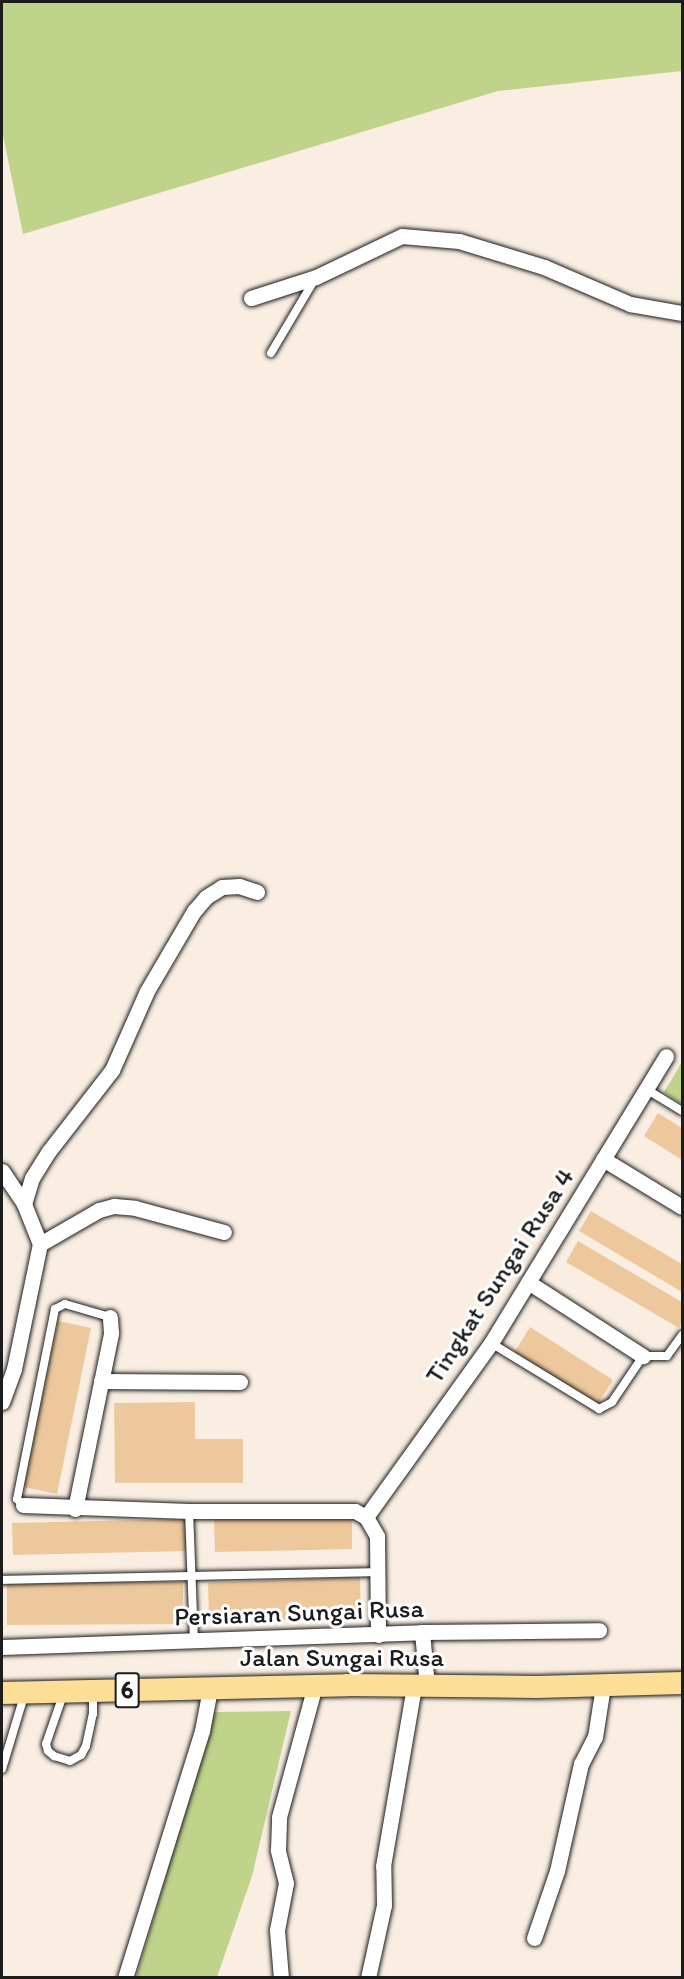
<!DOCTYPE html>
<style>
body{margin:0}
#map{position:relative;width:684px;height:1979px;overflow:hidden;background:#faeee2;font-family:Itim,sans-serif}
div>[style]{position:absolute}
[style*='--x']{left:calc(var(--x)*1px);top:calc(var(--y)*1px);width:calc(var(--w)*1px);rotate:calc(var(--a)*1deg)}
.green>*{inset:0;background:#bfd48a}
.building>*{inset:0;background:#edc89d}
.roads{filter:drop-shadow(0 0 2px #1c1c1c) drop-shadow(0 0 2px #1c1c1c)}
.lane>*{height:8px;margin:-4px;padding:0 4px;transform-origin:4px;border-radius:4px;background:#fff}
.street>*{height:15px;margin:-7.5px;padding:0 7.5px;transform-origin:7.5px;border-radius:7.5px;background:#fff}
.primary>*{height:22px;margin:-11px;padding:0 11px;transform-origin:11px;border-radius:11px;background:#fdde96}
span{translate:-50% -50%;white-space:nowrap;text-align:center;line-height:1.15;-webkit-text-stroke:6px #fff;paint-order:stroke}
.shield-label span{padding:2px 4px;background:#fff;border:2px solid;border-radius:4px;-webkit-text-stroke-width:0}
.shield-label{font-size:24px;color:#1c1c1c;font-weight:700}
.street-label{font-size:26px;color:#1c1c1c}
.frame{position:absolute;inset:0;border:3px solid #1c1c1c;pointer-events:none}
</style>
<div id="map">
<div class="green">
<div style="clip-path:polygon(2px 2px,682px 2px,682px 71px,498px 91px,23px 234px,2px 130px)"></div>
<div style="clip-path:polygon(682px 1062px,682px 1104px,664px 1092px)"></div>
<div style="clip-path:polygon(291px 1711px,252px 1876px,217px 1977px,136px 1978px,214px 1712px)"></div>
</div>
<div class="building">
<div style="clip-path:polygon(658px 1113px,682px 1128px,682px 1160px,644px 1136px)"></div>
<div style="clip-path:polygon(591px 1211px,682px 1264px,682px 1292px,579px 1231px)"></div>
<div style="clip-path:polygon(578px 1241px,682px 1302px,682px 1321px,679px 1328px,566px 1262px)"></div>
<div style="clip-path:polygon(58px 1321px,91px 1328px,57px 1494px,24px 1487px)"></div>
<div style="clip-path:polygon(530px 1327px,613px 1380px,597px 1405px,514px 1353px)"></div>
<div style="clip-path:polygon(195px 1402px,195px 1439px,243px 1439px,243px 1483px,115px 1483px,114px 1403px)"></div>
<div style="clip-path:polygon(352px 1513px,352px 1549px,215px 1552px,214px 1516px)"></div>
<div style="clip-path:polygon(186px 1519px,187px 1551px,13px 1555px,12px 1523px)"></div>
<div style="clip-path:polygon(360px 1577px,361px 1617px,209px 1623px,208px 1583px)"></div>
<div style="clip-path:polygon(183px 1582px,183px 1624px,7px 1625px,7px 1583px)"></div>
</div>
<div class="roads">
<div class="lane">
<div style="--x:271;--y:353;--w:86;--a:-59.3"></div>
<div style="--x:646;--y:1089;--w:42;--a:31.4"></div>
<div style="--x:491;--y:1343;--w:127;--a:31.4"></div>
<div style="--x:599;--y:1409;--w:15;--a:-28"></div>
<div style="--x:612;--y:1402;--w:55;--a:-56"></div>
<div style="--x:643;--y:1356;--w:24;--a:0"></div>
<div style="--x:667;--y:1356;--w:26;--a:-54"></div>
<div style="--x:23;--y:1505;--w:8;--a:-135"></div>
<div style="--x:17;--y:1499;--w:194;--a:-78.7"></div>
<div style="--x:55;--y:1309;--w:11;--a:-27"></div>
<div style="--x:65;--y:1304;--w:47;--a:16.1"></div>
<div style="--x:189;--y:1511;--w:130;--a:87.8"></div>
<div style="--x:2;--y:1580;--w:376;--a:-1.2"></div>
<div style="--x:63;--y:1695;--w:52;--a:109.1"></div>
<div style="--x:46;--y:1744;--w:7;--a:74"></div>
<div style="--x:48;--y:1751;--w:8;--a:40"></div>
<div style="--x:54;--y:1756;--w:17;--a:17"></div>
<div style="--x:70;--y:1761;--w:13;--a:-29"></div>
<div style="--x:81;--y:1755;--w:10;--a:-61"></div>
<div style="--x:86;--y:1746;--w:33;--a:-78"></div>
<div style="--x:93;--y:1714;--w:19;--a:-90"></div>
<div style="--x:2;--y:1769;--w:76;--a:-73.2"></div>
</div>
<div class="street">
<div style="--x:251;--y:298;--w:68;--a:-17.9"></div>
<div style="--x:316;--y:277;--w:95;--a:-25.5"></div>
<div style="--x:402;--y:236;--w:57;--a:5"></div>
<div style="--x:459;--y:241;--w:89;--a:17"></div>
<div style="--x:544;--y:267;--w:94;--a:23.3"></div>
<div style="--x:630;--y:304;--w:53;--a:9.8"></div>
<div style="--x:603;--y:1159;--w:92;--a:31.3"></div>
<div style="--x:2;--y:1171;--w:40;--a:56"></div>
<div style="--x:40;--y:1244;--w:68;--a:-30"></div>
<div style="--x:99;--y:1210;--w:16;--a:-15"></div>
<div style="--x:114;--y:1206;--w:21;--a:5"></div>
<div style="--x:135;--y:1208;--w:92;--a:15.1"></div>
<div style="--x:528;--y:1282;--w:137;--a:32.8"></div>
<div style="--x:101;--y:1381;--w:139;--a:0.4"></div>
<div style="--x:2;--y:1402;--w:35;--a:-70"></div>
<div style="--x:14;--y:1369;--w:128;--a:-78.3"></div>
<div style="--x:40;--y:1244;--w:43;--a:-111.8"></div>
<div style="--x:24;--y:1204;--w:27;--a:-73"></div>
<div style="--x:32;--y:1178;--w:32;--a:-58"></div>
<div style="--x:49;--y:1151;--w:103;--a:-52.1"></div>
<div style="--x:112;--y:1070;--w:86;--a:-66.1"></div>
<div style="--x:147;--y:991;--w:93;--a:-59.6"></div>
<div style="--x:194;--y:911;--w:18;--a:-49"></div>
<div style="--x:206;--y:897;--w:19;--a:-32"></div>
<div style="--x:222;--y:887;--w:17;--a:-3"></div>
<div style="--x:239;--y:886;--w:19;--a:18"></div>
<div style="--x:23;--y:1505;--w:166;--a:2.1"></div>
<div style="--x:189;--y:1511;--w:166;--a:0"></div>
<div style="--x:355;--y:1511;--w:13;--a:29"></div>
<div style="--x:366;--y:1517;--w:22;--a:60"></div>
<div style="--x:377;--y:1536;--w:99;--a:89.4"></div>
<div style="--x:75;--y:1509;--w:180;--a:-78.4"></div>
<div style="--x:111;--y:1333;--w:16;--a:-94"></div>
<div style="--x:366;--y:1517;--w:214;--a:-54.3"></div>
<div style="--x:491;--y:1343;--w:336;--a:-58.6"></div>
<div style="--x:422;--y:1632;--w:54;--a:84.7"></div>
<div style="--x:2;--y:1647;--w:420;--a:-2"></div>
<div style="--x:422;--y:1632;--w:177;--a:-0.6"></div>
<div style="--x:534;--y:1938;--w:71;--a:-71.1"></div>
<div style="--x:557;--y:1871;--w:110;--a:-77.4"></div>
<div style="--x:581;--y:1764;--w:30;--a:-63"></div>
<div style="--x:595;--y:1737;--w:52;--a:-81.1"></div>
<div style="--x:125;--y:1978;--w:259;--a:-72.7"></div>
<div style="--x:202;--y:1731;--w:43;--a:-79.2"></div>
<div style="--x:281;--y:1978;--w:48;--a:-94.8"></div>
<div style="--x:277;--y:1930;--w:48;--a:-79.2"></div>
<div style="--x:286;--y:1883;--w:34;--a:-104"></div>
<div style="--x:278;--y:1850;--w:33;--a:-88"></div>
<div style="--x:279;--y:1817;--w:137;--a:-74.7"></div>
<div style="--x:368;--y:1978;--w:75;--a:-77.6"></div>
<div style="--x:384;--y:1905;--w:39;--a:-91"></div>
<div style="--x:383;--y:1866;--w:183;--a:-80.2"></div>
</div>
<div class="primary">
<div style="--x:2;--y:1693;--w:345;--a:-1.3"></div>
<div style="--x:347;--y:1685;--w:190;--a:0.6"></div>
<div style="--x:537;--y:1687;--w:145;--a:-1.6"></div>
</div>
</div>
<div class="shield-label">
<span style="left:127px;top:1690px">6</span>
</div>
<div class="street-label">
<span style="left:500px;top:1276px;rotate:-57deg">Tingkat Sungai Rusa 4</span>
<span style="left:299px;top:1613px;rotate:-2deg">Persiaran Sungai Rusa</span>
<span style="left:342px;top:1658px">Jalan Sungai Rusa</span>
</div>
<div class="frame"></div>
</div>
